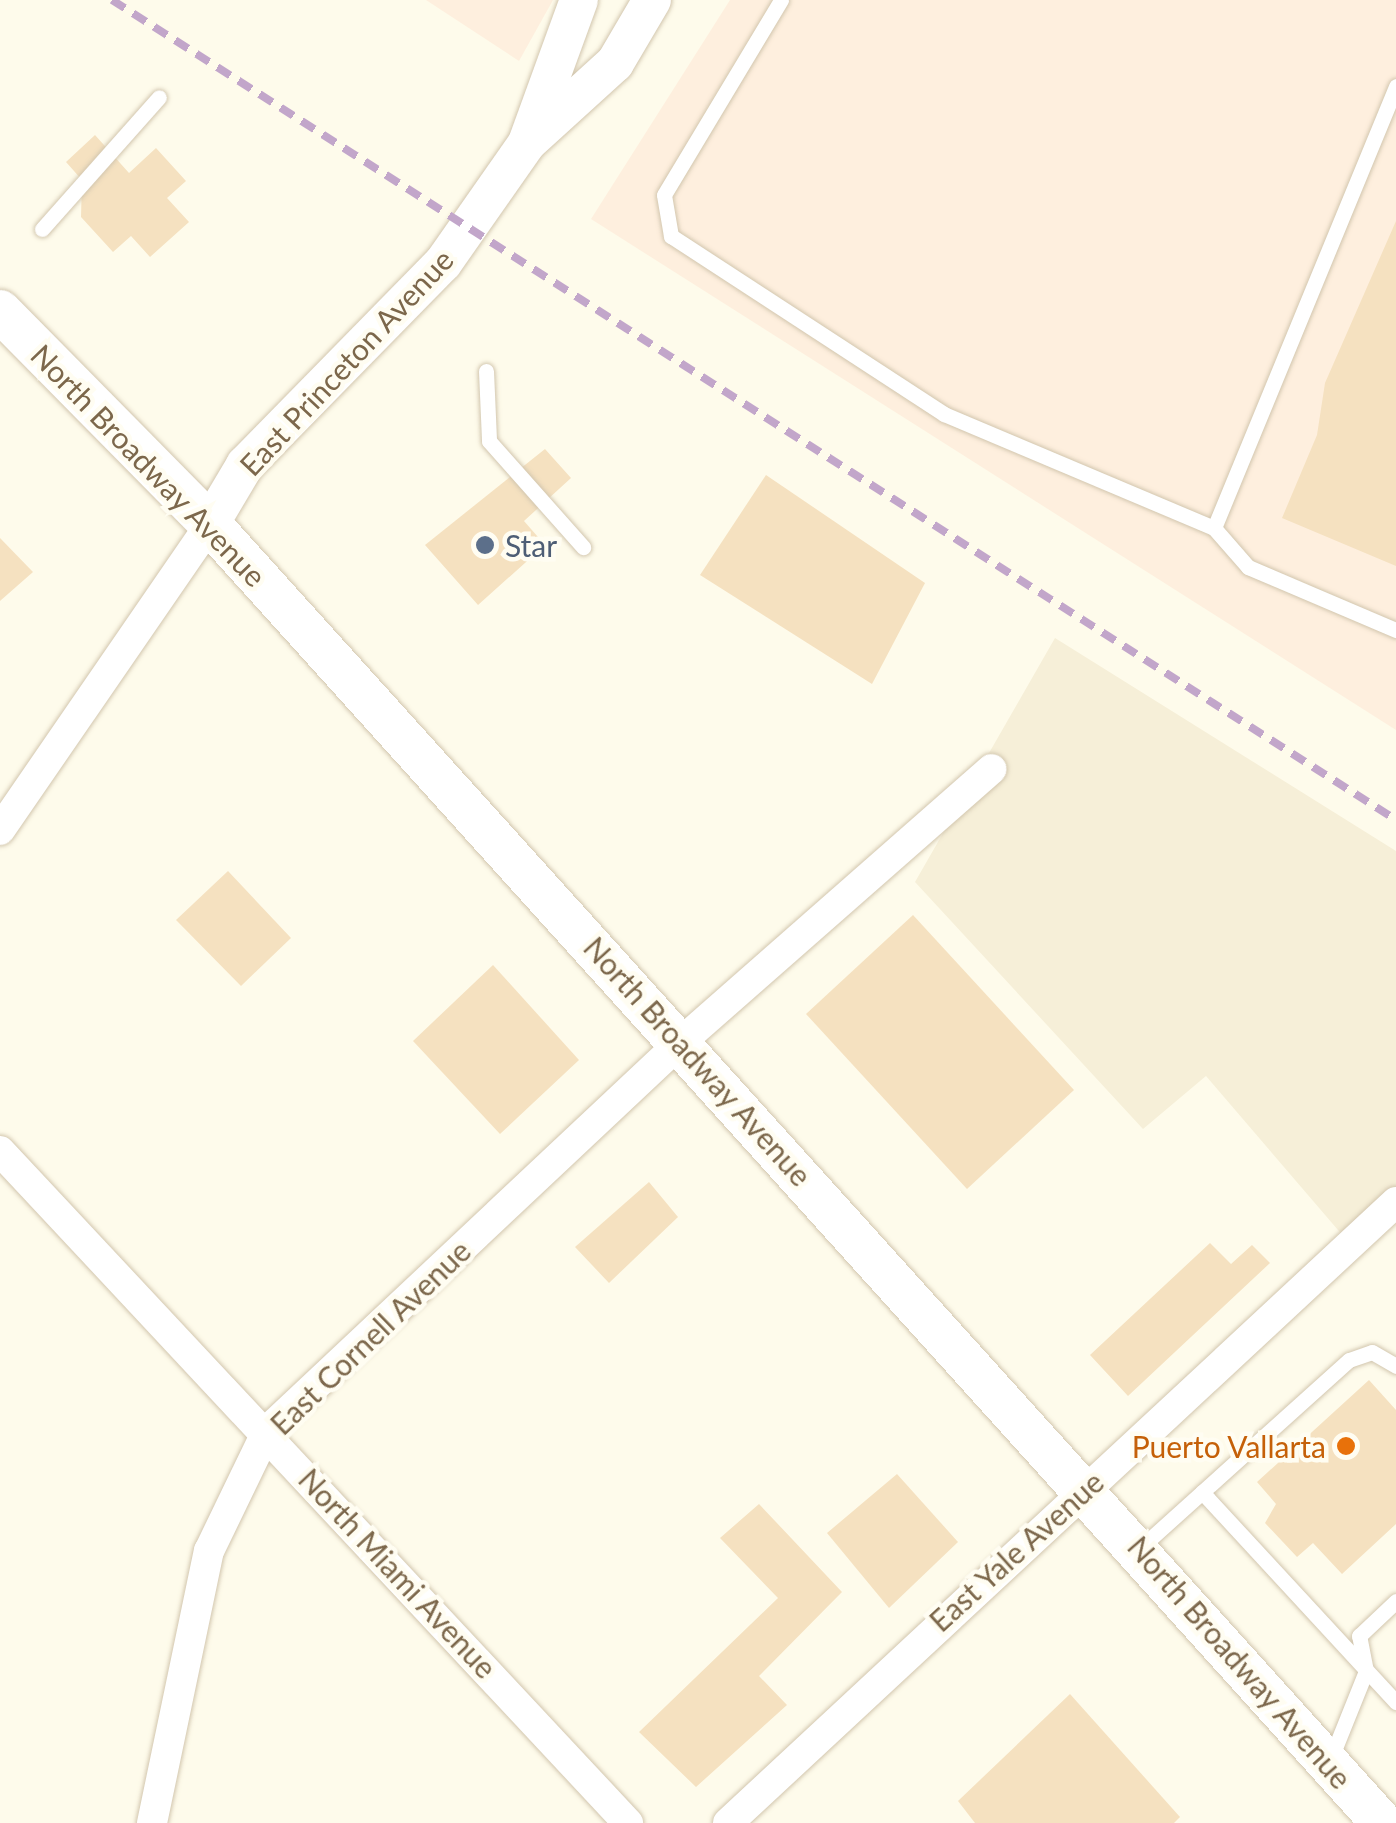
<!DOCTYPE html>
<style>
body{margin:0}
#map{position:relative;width:1396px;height:1823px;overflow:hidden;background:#fefbeb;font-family:Lato,sans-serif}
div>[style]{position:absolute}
.residential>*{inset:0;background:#f6efd8}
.commercial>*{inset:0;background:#feefde}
.building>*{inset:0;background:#f5e1c0}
.roads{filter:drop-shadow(0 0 2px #d2c6ae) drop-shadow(0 0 2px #d2c6ae)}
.service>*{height:15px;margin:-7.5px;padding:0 7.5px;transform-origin:7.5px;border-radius:7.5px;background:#fff}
.minor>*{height:30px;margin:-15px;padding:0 15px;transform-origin:15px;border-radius:15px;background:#fff}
.tertiary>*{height:38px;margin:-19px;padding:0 19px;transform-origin:19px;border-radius:19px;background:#fff}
.secondary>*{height:42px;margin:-21px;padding:0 21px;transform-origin:21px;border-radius:21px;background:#fff}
.rail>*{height:8px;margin-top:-4px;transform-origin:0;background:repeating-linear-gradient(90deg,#c2a6ca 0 15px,transparent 0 25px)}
.dots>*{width:28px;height:28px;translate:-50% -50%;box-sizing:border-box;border:5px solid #fffdf2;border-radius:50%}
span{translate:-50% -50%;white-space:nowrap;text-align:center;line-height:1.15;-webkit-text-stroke:9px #fffdf2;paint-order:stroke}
.street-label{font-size:30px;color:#7c674b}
.service-label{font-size:30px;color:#4e5e75}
.left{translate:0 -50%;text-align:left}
.food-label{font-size:30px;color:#c56008}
.right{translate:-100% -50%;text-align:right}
</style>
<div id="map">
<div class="residential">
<div style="clip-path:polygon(1055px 638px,1396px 851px,1396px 1195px,1350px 1244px,1206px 1076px,1143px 1129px,915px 882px)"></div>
</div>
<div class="commercial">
<div style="clip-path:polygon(426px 0,553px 0,519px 61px)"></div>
<div style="clip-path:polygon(730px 0,1396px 0,1396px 730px,591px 219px)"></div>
</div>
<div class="building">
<div style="clip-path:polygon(95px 135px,129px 173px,156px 148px,186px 181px,167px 198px,189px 222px,150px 257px,131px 236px,113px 252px,81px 217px,82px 180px,66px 162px)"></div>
<div style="clip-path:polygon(1396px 221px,1396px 566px,1282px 518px,1317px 435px,1325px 383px)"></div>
<div style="clip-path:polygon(545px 449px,571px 478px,524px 521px,545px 545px,478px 605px,425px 545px)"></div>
<div style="clip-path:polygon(766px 475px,925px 583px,872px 684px,700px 575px)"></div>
<div style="clip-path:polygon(0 538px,33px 572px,0 601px)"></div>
<div style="clip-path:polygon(228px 871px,291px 938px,241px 986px,176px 920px)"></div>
<div style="clip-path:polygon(913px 915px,1074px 1090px,967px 1189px,806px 1014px)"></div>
<div style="clip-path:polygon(493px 965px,579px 1060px,500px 1134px,413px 1041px)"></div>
<div style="clip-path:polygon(649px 1182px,678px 1217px,609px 1283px,575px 1247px)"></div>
<div style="clip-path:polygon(1210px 1243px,1231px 1264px,1252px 1245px,1270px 1263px,1128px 1396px,1090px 1355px)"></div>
<div style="clip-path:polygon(1369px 1380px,1396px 1410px,1396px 1524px,1342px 1574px,1313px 1543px,1297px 1557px,1265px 1523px,1276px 1504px,1257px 1482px)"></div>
<div style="clip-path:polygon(897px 1474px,958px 1542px,889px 1608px,827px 1533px)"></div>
<div style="clip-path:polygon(759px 1504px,842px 1592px,759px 1676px,787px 1705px,696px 1787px,639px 1732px,778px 1598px,720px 1538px)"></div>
<div style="clip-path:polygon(1070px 1694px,1180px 1817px,1174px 1823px,975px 1823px,958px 1801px)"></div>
</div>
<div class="roads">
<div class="service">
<div style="left:781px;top:0;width:227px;rotate:121deg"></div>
<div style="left:664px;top:195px;width:42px;rotate:80.3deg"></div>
<div style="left:671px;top:236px;width:326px;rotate:33.1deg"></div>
<div style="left:944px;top:414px;width:293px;rotate:22.9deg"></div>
<div style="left:1214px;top:528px;width:478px;rotate:-67.6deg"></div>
<div style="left:42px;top:229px;width:176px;rotate:-48.4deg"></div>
<div style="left:486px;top:371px;width:70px;rotate:87.5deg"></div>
<div style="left:489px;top:441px;width:142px;rotate:48.4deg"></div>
<div style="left:1214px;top:528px;width:52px;rotate:48.9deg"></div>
<div style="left:1248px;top:567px;width:161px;rotate:23.1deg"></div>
<div style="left:1202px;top:1492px;width:286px;rotate:47.3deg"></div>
<div style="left:1140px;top:1548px;width:281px;rotate:-42deg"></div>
<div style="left:1349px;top:1360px;width:24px;rotate:-19deg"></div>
<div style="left:1372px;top:1352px;width:28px;rotate:30deg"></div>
<div style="left:1331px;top:1758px;width:94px;rotate:-68.1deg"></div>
<div style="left:1366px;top:1671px;width:36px;rotate:-101deg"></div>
<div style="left:1359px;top:1636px;width:51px;rotate:-43.4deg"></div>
</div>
<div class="minor">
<div style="left:0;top:830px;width:371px;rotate:-55.5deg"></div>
<div style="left:0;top:1151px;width:920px;rotate:46.94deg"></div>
<div style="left:152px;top:1823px;width:278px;rotate:-78.2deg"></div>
<div style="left:209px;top:1551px;width:133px;rotate:-64.2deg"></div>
<div style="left:267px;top:1431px;width:569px;rotate:-43.22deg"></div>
<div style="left:682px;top:1041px;width:412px;rotate:-41.3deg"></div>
<div style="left:728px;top:1823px;width:912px;rotate:-42.91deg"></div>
</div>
<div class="tertiary">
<div style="left:528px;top:140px;width:149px;rotate:-70deg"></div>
<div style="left:210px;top:524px;width:69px;rotate:-59.3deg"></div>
<div style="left:245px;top:465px;width:283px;rotate:-45.6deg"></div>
<div style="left:443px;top:263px;width:146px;rotate:-55deg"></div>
<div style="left:527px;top:143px;width:119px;rotate:-42.3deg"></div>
<div style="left:615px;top:63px;width:73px;rotate:-59.6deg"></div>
</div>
<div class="secondary">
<div style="left:0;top:311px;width:299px;rotate:45.4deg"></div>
<div style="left:210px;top:524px;width:1750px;rotate:47.94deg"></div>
</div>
</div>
<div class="rail">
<div style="left:112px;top:0;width:1524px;rotate:32.56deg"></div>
</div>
<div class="dots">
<div style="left:485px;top:545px;background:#5c6f8a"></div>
<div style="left:1346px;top:1446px;background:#e8710a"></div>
</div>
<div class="street-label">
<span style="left:346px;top:362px;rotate:-47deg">East Princeton Avenue</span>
<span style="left:149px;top:465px;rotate:46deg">North Broadway Avenue</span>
<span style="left:698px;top:1061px;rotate:48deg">North Broadway Avenue</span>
<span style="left:370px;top:1337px;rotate:-44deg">East Cornell Avenue</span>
<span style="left:1016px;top:1551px;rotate:-42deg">East Yale Avenue</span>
<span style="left:398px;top:1573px;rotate:47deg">North Miami Avenue</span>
<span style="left:1240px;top:1662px;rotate:49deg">North Broadway Avenue</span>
</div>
<div class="service-label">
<span class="left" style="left:505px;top:545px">Star</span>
</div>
<div class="food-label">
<span class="right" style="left:1326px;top:1446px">Puerto Vallarta</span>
</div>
</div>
